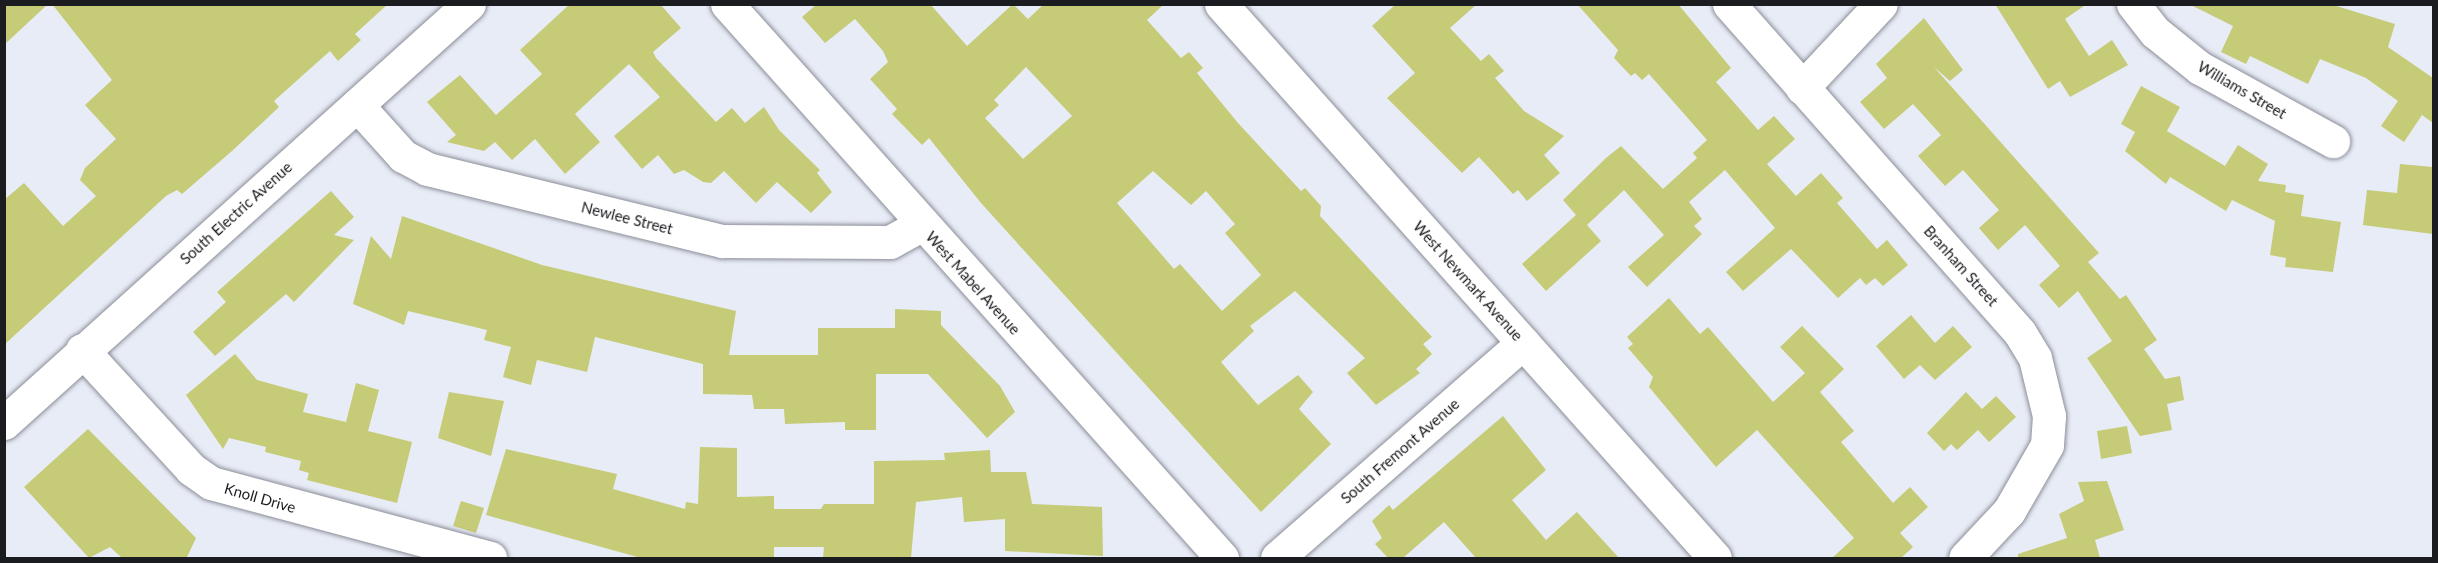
<!DOCTYPE html>
<style>
body{margin:0}
#map{position:relative;width:2438px;height:563px;overflow:hidden;background:#e8ecf6;font-family:Lato,sans-serif}
div>[style]{position:absolute}
.building>*{inset:0;background:#c5cb77}
.roads{filter:drop-shadow(0 0 2px #8b8e98) drop-shadow(0 0 2px #8b8e98)}
.street>*{height:33px;margin:-16.5px;padding:0 16.5px;transform-origin:16.5px;border-radius:16.5px;background:#fff}
span{translate:-50% -50%;white-space:nowrap;text-align:center;line-height:1.15;-webkit-text-stroke:6px #fff;paint-order:stroke}
.street-label{font-size:15px;color:#1b1c20}
.frame{position:absolute;inset:0;border:6px solid #1b1c20;pointer-events:none}
</style>
<div id="map">
<div class="building">
<div style="clip-path:polygon(4px 4px,48px 4px,4px 45px)"></div>
<div style="clip-path:polygon(52px 4px,388px 4px,355px 34px,361px 40px,338px 61px,330px 51px,274px 101px,279px 107px,232px 151px,182px 194px,177px 190px,166px 196px,4px 345px,4px 200px,24px 183px,63px 226px,96px 196px,80px 180px,85px 168px,116px 139px,85px 105px,112px 80px)"></div>
<div style="clip-path:polygon(570px 4px,660px 4px,681px 28px,653px 52px,656px 58px,716px 122px,732px 108px,745px 123px,764px 107px,779px 130px,820px 170px,817px 173px,832px 192px,811px 213px,777px 182px,756px 203px,724px 171px,711px 183px,703px 182px,684px 170px,674px 174px,658px 155px,642px 169px,614px 136px,660px 97px,629px 64px,575px 114px,600px 142px,565px 174px,535px 139px,512px 160px,495px 142px,484px 151px,447px 142px,456px 135px,427px 102px,460px 75px,496px 115px,542px 74px,520px 50px)"></div>
<div style="clip-path:polygon(evenodd,817px 4px,930px 4px,967px 46px,1013px 4px,1028px 19px,1044px 4px,1164px 4px,1147px 20px,1181px 58px,1189px 52px,1203px 68px,1197px 73px,1238px 123px,1301px 191px,1305px 188px,1321px 206px,1320px 216px,1432px 337px,1423px 344px,1432px 354px,1416px 369px,1420px 373px,1376px 405px,1347px 373px,1365px 358px,1295px 291px,1250px 326px,1254px 331px,1221px 362px,1258px 405px,1298px 375px,1313px 392px,1299px 409px,1331px 444px,1261px 512px,981px 203px,929px 138px,922px 145px,892px 114px,897px 109px,870px 79px,888px 62px,883px 51px,855px 19px,825px 43px,802px 17px,817px 4px,1026px 67px,1072px 116px,1023px 159px,985px 118px,999px 105px,994px 100px,1026px 67px,817px 4px,1153px 171px,1191px 205px,1206px 191px,1235px 224px,1225px 233px,1261px 275px,1222px 311px,1180px 264px,1174px 269px,1117px 203px,1153px 171px)"></div>
<div style="clip-path:polygon(1396px 4px,1477px 4px,1450px 28px,1481px 61px,1489px 54px,1504px 71px,1495px 78px,1524px 111px,1564px 136px,1544px 155px,1560px 173px,1527px 201px,1518px 190px,1513px 194px,1479px 157px,1462px 173px,1387px 98px,1415px 73px,1372px 26px)"></div>
<div style="clip-path:polygon(1577px 4px,1678px 4px,1731px 68px,1716px 82px,1758px 130px,1774px 116px,1795px 139px,1767px 164px,1796px 196px,1821px 173px,1843px 198px,1837px 203px,1877px 249px,1887px 240px,1908px 265px,1883px 286px,1875px 278px,1866px 285px,1860px 278px,1838px 298px,1791px 249px,1743px 291px,1726px 272px,1775px 228px,1725px 170px,1689px 202px,1702px 219px,1694px 226px,1702px 234px,1647px 287px,1628px 267px,1664px 235px,1624px 190px,1587px 225px,1601px 241px,1546px 291px,1522px 264px,1576px 215px,1563px 200px,1606px 158px,1621px 146px,1663px 189px,1697px 158px,1693px 153px,1707px 140px,1649px 74px,1642px 80px,1635px 73px,1631px 76px,1614px 58px,1618px 50px)"></div>
<div style="clip-path:polygon(1995px 4px,2087px 4px,2065px 19px,2089px 56px,2112px 40px,2128px 65px,2070px 97px,2060px 81px,2048px 89px)"></div>
<div style="clip-path:polygon(2189px 4px,2330px 4px,2395px 24px,2388px 47px,2433px 78px,2433px 123px,2422px 115px,2404px 142px,2381px 126px,2398px 101px,2366px 78px,2320px 59px,2308px 84px,2250px 56px,2246px 64px,2221px 52px,2233px 26px)"></div>
<div style="clip-path:polygon(1924px 18px,1963px 70px,1950px 81px,1934px 67px,2099px 253px,2088px 262px,2120px 299px,2126px 295px,2157px 340px,2144px 349px,2165px 379px,2180px 376px,2184px 400px,2167px 404px,2172px 430px,2140px 436px,2087px 358px,2112px 341px,2078px 291px,2059px 308px,2039px 285px,2060px 266px,2025px 225px,1998px 250px,1979px 228px,1999px 210px,1963px 170px,1945px 186px,1918px 156px,1941px 135px,1913px 104px,1884px 129px,1860px 102px,1887px 78px,1876px 64px)"></div>
<div style="clip-path:polygon(2141px 86px,2180px 107px,2167px 131px,2225px 166px,2238px 145px,2268px 164px,2258px 181px,2286px 185px,2285px 192px,2304px 195px,2301px 216px,2341px 222px,2333px 272px,2285px 267px,2286px 258px,2270px 255px,2275px 221px,2232px 200px,2226px 211px,2170px 177px,2166px 184px,2125px 151px,2135px 132px,2121px 124px)"></div>
<div style="clip-path:polygon(2400px 164px,2433px 167px,2433px 234px,2363px 225px,2367px 190px,2397px 193px)"></div>
<div style="clip-path:polygon(331px 191px,354px 217px,334px 235px,354px 240px,294px 302px,286px 294px,215px 356px,193px 332px,226px 302px,217px 292px)"></div>
<div style="clip-path:polygon(402px 216px,542px 265px,736px 311px,729px 355px,818px 355px,818px 328px,895px 328px,895px 309px,941px 311px,941px 325px,1000px 386px,1015px 412px,987px 438px,928px 374px,876px 374px,876px 430px,845px 430px,845px 422px,785px 424px,784px 409px,754px 409px,752px 395px,703px 394px,703px 364px,595px 337px,587px 372px,537px 360px,531px 385px,503px 377px,511px 347px,484px 340px,487px 330px,408px 311px,404px 325px,353px 304px,371px 236px,391px 259px)"></div>
<div style="clip-path:polygon(1669px 298px,1700px 334px,1708px 327px,1773px 402px,1805px 373px,1780px 347px,1802px 326px,1844px 369px,1820px 392px,1854px 431px,1841px 442px,1893px 503px,1910px 487px,1928px 507px,1900px 533px,1913px 547px,1901px 558px,1832px 558px,1854px 538px,1757px 430px,1716px 467px,1649px 387px,1653px 377px,1628px 348px,1633px 344px,1627px 337px)"></div>
<div style="clip-path:polygon(1911px 315px,1935px 343px,1953px 326px,1972px 347px,1935px 380px,1920px 365px,1904px 379px,1876px 346px)"></div>
<div style="clip-path:polygon(235px 354px,257px 380px,308px 394px,303px 412px,346px 422px,356px 383px,379px 390px,368px 431px,412px 442px,397px 503px,307px 480px,309px 473px,299px 470px,301px 461px,265px 452px,266px 447px,229px 438px,223px 449px,186px 395px)"></div>
<div style="clip-path:polygon(449px 392px,504px 401px,491px 456px,438px 438px)"></div>
<div style="clip-path:polygon(1966px 392px,1982px 409px,1996px 396px,2016px 417px,1989px 442px,1978px 430px,1957px 450px,1951px 444px,1944px 451px,1927px 433px)"></div>
<div style="clip-path:polygon(1503px 416px,1546px 470px,1512px 500px,1546px 540px,1577px 512px,1619px 558px,1476px 558px,1444px 522px,1403px 558px,1388px 558px,1375px 544px,1382px 538px,1372px 521px,1389px 505px,1393px 510px)"></div>
<div style="clip-path:polygon(2127px 426px,2132px 453px,2101px 459px,2097px 431px)"></div>
<div style="clip-path:polygon(88px 429px,196px 538px,187px 557px,122px 558px,110px 547px,89px 558px,24px 487px)"></div>
<div style="clip-path:polygon(700px 447px,737px 448px,737px 497px,774px 496px,774px 509px,821px 509px,824px 504px,874px 504px,874px 461px,945px 460px,944px 453px,990px 450px,991px 472px,1026px 472px,1032px 504px,1102px 507px,1103px 556px,1005px 551px,1005px 519px,964px 522px,962px 497px,916px 502px,911px 558px,823px 558px,824px 547px,774px 547px,774px 558px,641px 558px,486px 515px,506px 449px,617px 474px,613px 489px,685px 509px,686px 502px,698px 504px)"></div>
<div style="clip-path:polygon(2107px 481px,2124px 530px,2095px 540px,2100px 558px,2018px 558px,2018px 554px,2067px 538px,2059px 514px,2084px 501px,2078px 482px)"></div>
<div style="clip-path:polygon(461px 501px,484px 508px,476px 533px,453px 526px)"></div>
</div>
<div class="roads">
<div class="street">
<div style="left:727px;top:4px;width:743px;rotate:48.22deg"></div>
<div style="left:1221px;top:4px;width:742px;rotate:48.28deg"></div>
<div style="left:1729px;top:4px;width:439px;rotate:48.5deg"></div>
<div style="left:2020px;top:333px;width:29px;rotate:59deg"></div>
<div style="left:2035px;top:358px;width:60px;rotate:76.4deg"></div>
<div style="left:2049px;top:416px;width:29px;rotate:94deg"></div>
<div style="left:2047px;top:445px;width:76px;rotate:119.9deg"></div>
<div style="left:2009px;top:511px;width:64px;rotate:133.1deg"></div>
<div style="left:2133px;top:4px;width:36px;rotate:52deg"></div>
<div style="left:2155px;top:32px;width:58px;rotate:38.7deg"></div>
<div style="left:2200px;top:68px;width:152px;rotate:28.8deg"></div>
<div style="left:1802px;top:88px;width:115px;rotate:-46.8deg"></div>
<div style="left:357px;top:105px;width:69px;rotate:48deg"></div>
<div style="left:403px;top:156px;width:27px;rotate:28deg"></div>
<div style="left:427px;top:169px;width:304px;rotate:13.7deg"></div>
<div style="left:722px;top:241px;width:168px;rotate:0.3deg"></div>
<div style="left:890px;top:242px;width:35px;rotate:-29deg"></div>
<div style="left:82px;top:350px;width:161px;rotate:47.5deg"></div>
<div style="left:191px;top:469px;width:24px;rotate:35deg"></div>
<div style="left:211px;top:483px;width:289px;rotate:15deg"></div>
<div style="left:4px;top:423px;width:626px;rotate:-42.02deg"></div>
<div style="left:1277px;top:558px;width:327px;rotate:-41.2deg"></div>
</div>
</div>
<div class="street-label">
<span style="left:2242px;top:90px;rotate:30deg">Williams Street</span>
<span style="left:236px;top:213px;rotate:-42deg">South Electric Avenue</span>
<span style="left:627px;top:218px;rotate:14deg">Newlee Street</span>
<span style="left:1961px;top:266px;rotate:48deg">Branham Street</span>
<span style="left:1468px;top:281px;rotate:48deg">West Newmark Avenue</span>
<span style="left:973px;top:283px;rotate:48deg">West Mabel Avenue</span>
<span style="left:1400px;top:451px;rotate:-41deg">South Fremont Avenue</span>
<span style="left:260px;top:498px;rotate:16deg">Knoll Drive</span>
</div>
<div class="frame"></div>
</div>
